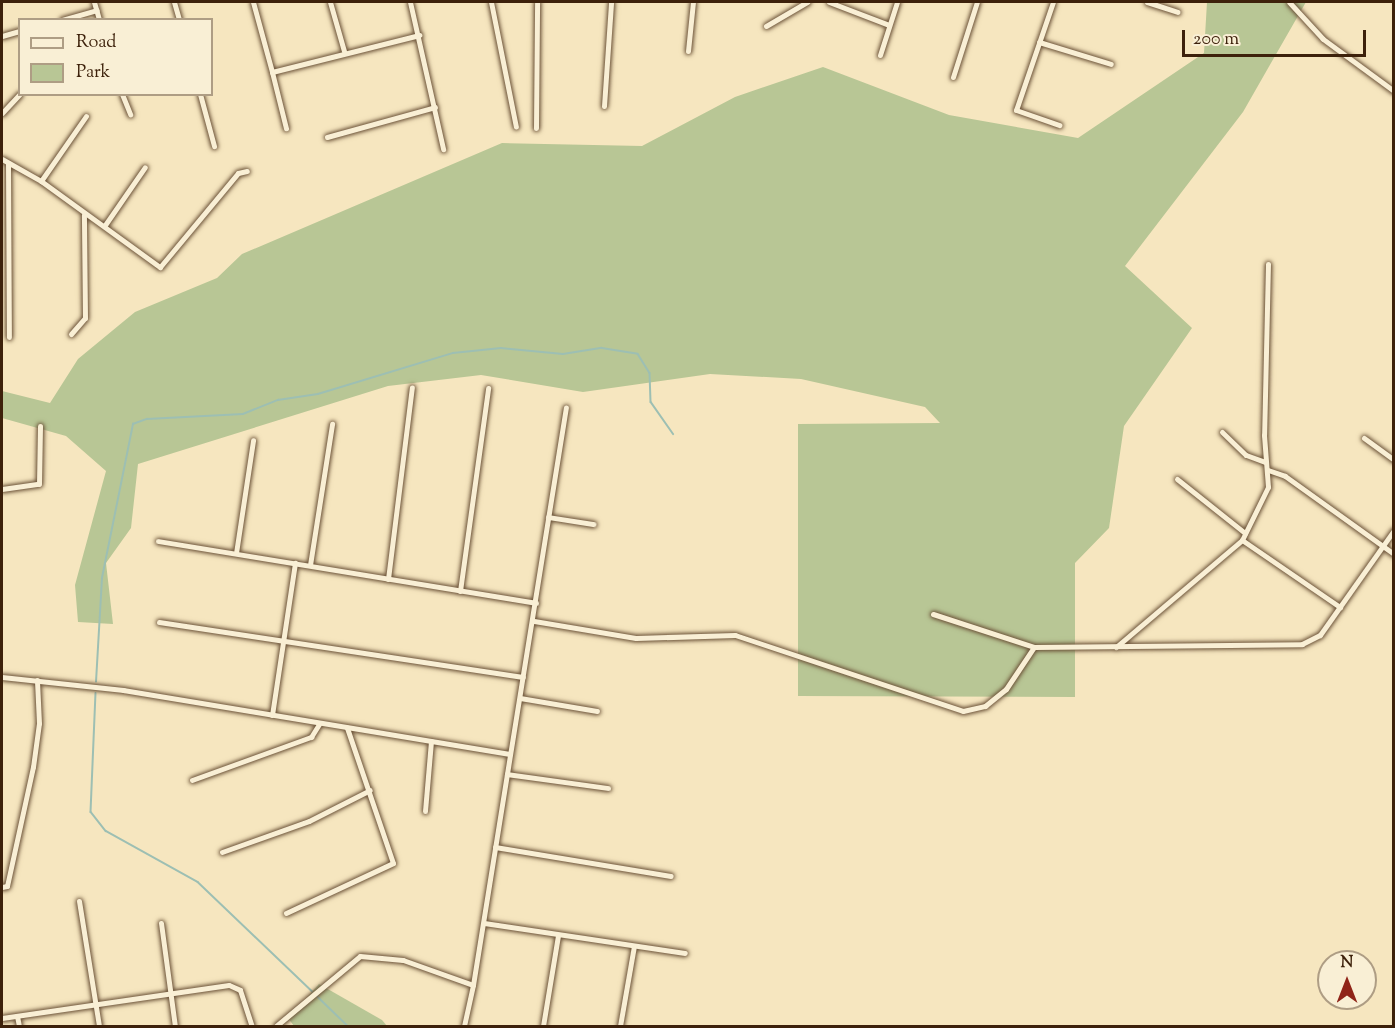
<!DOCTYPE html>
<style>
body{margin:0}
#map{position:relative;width:1395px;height:1028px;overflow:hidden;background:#f6e6bf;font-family:"Sorts Mill Goudy",serif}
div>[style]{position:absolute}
.green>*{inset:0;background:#b8c695}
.stream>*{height:1.5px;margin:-0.75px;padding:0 0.75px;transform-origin:0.75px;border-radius:0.75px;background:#9dbfb3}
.roads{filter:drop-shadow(0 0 2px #6b5238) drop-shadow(0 0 2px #6b5238)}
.street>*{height:5px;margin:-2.5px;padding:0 2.5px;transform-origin:2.5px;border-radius:2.5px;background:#f9efd5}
span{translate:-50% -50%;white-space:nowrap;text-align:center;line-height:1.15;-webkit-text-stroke:4.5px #f9efd5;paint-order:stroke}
.frame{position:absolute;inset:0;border:3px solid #3d210b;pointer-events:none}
.legend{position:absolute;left:18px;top:18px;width:195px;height:78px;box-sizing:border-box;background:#f9efd5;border:2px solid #ae9d84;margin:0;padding:8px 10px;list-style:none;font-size:18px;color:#3d210b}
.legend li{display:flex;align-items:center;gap:12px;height:30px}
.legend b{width:30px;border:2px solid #ae9d84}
.north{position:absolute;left:1317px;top:950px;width:60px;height:60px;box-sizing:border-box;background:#f9efd5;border:2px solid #ae9d84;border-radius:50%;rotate:0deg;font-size:16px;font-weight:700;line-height:24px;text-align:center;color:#3d210b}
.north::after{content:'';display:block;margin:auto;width:21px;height:27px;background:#8f2418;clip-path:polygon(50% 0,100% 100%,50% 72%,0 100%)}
.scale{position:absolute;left:1182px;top:30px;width:184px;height:27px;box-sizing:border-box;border:3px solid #3d210b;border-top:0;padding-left:8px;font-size:18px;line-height:21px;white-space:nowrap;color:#3d210b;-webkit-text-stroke:4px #f9efd5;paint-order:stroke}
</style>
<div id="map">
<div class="green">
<div style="clip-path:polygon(1207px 2px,1306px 2px,1243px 112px,1125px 266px,1192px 328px,1124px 426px,1109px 528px,1075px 563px,1075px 697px,798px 696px,798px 424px,940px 423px,925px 407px,801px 379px,710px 374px,583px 392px,481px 375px,388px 386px,138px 464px,131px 528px,106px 563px,113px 624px,78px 622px,75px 585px,106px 471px,66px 436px,2px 418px,2px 391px,50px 403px,78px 359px,135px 312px,217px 278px,242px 254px,502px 143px,642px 146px,735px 97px,823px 67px,949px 115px,1078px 138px,1204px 53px)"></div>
<div style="clip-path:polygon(319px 984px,382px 1020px,387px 1026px,294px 1026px,288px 1018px)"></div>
</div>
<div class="stream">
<div style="left:96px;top:682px;width:104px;rotate:-86.7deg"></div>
<div style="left:102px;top:578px;width:157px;rotate:-78.6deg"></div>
<div style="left:133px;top:424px;width:15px;rotate:-20deg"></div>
<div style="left:147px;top:419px;width:96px;rotate:-3deg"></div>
<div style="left:243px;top:414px;width:38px;rotate:-22deg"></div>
<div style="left:278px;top:400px;width:40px;rotate:-8.5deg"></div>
<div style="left:318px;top:394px;width:141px;rotate:-16.9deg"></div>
<div style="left:453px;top:353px;width:48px;rotate:-5.9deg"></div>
<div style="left:501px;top:348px;width:62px;rotate:5.5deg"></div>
<div style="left:563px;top:354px;width:39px;rotate:-9deg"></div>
<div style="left:602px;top:348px;width:36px;rotate:9deg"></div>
<div style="left:638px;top:354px;width:22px;rotate:58deg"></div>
<div style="left:650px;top:373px;width:29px;rotate:88deg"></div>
<div style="left:651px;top:402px;width:39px;rotate:55deg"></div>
<div style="left:96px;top:693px;width:119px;rotate:92.4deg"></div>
<div style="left:91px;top:812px;width:24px;rotate:52deg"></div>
<div style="left:106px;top:831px;width:105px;rotate:29deg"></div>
<div style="left:198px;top:882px;width:158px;rotate:43.7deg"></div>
<div style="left:316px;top:995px;width:45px;rotate:44.1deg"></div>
</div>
<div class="roads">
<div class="street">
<div style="left:94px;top:2px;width:19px;rotate:74deg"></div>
<div style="left:174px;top:2px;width:19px;rotate:74deg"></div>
<div style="left:253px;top:2px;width:73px;rotate:74.8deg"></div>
<div style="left:272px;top:72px;width:152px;rotate:-14.1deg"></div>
<div style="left:330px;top:2px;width:51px;rotate:74.1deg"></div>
<div style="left:410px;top:2px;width:151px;rotate:77.3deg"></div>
<div style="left:491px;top:2px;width:127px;rotate:78.7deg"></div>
<div style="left:829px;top:2px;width:64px;rotate:21deg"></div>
<div style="left:1053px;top:2px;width:114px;rotate:108.9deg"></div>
<div style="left:1016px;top:110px;width:46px;rotate:19.2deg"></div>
<div style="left:1147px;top:2px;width:32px;rotate:18deg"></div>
<div style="left:1289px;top:2px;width:50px;rotate:47.4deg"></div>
<div style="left:1323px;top:39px;width:88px;rotate:36.2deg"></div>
<div style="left:62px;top:20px;width:36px;rotate:-16deg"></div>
<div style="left:766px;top:26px;width:48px;rotate:-30.3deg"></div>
<div style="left:2px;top:36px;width:19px;rotate:-16deg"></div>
<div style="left:1039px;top:42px;width:75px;rotate:17deg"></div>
<div style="left:688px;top:51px;width:49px;rotate:-84.2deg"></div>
<div style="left:880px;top:55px;width:56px;rotate:-72.2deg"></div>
<div style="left:272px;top:72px;width:58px;rotate:76deg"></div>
<div style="left:953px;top:77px;width:79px;rotate:-72.3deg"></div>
<div style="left:122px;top:94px;width:22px;rotate:68deg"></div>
<div style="left:200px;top:94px;width:54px;rotate:74.9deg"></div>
<div style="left:604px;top:106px;width:104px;rotate:-86.1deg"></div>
<div style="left:2px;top:113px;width:26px;rotate:-47deg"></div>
<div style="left:536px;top:128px;width:126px;rotate:-89.5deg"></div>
<div style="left:327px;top:137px;width:112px;rotate:-15.5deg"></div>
<div style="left:2px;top:159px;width:45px;rotate:29.4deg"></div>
<div style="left:41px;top:181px;width:147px;rotate:35.9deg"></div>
<div style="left:160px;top:267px;width:122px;rotate:-50.3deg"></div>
<div style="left:238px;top:173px;width:9px;rotate:-13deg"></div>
<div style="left:8px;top:163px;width:174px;rotate:89.7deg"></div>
<div style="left:41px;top:181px;width:79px;rotate:-55.3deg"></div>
<div style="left:105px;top:225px;width:70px;rotate:-55.4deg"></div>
<div style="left:1268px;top:264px;width:171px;rotate:91.3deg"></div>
<div style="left:1264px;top:435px;width:52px;rotate:85.6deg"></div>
<div style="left:1268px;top:487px;width:59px;rotate:116.1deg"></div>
<div style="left:1242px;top:540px;width:119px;rotate:34.4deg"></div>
<div style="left:71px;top:334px;width:21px;rotate:-49deg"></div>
<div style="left:85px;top:318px;width:103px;rotate:-90.6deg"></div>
<div style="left:1222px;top:432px;width:33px;rotate:44deg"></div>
<div style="left:1246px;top:455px;width:20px;rotate:20deg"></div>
<div style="left:1364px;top:438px;width:37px;rotate:36deg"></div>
<div style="left:1268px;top:470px;width:18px;rotate:19deg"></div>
<div style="left:1285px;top:476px;width:134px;rotate:35.6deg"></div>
<div style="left:1177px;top:479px;width:87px;rotate:38.5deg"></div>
<div style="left:2px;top:489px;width:37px;rotate:-8deg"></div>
<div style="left:39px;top:484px;width:58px;rotate:-89deg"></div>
<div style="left:548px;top:517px;width:46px;rotate:8.8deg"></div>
<div style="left:158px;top:541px;width:383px;rotate:9.3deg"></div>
<div style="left:236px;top:553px;width:114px;rotate:-81.4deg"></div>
<div style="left:310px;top:565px;width:143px;rotate:-81.1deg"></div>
<div style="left:388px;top:579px;width:193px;rotate:-82.9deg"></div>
<div style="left:460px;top:591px;width:205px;rotate:-82.1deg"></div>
<div style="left:933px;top:614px;width:106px;rotate:18.1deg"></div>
<div style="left:1034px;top:647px;width:268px;rotate:-0.6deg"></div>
<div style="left:1302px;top:644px;width:20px;rotate:-27deg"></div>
<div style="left:1320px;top:635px;width:128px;rotate:-54.8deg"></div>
<div style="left:534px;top:621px;width:103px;rotate:9.5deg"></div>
<div style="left:636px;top:638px;width:99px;rotate:-1.7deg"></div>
<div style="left:735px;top:635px;width:240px;rotate:18.4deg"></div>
<div style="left:963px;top:711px;width:23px;rotate:-13deg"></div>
<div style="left:985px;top:706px;width:27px;rotate:-39deg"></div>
<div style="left:1006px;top:689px;width:50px;rotate:-56.3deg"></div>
<div style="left:159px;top:622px;width:368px;rotate:8.6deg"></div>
<div style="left:1116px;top:647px;width:165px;rotate:-40.3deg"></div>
<div style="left:2px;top:677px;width:122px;rotate:6.1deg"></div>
<div style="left:123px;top:690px;width:392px;rotate:9.4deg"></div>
<div style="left:520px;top:698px;width:78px;rotate:9.6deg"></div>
<div style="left:272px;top:715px;width:154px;rotate:-81.4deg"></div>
<div style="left:507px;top:774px;width:102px;rotate:7.9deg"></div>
<div style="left:192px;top:780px;width:127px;rotate:-19.9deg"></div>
<div style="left:311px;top:737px;width:15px;rotate:-58deg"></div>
<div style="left:425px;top:811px;width:70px;rotate:-85.1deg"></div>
<div style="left:495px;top:847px;width:178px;rotate:9.4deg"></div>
<div style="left:222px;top:852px;width:92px;rotate:-19.6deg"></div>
<div style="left:309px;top:821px;width:68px;rotate:-26.9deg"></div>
<div style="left:2px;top:887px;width:5px;rotate:-11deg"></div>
<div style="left:7px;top:886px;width:122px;rotate:-77.7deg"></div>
<div style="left:33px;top:767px;width:44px;rotate:-82.2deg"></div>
<div style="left:39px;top:723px;width:43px;rotate:-92.7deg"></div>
<div style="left:79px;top:901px;width:127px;rotate:80.9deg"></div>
<div style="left:286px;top:913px;width:118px;rotate:-25deg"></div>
<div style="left:393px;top:863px;width:143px;rotate:-108.8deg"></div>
<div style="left:161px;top:923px;width:104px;rotate:82.3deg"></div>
<div style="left:484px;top:923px;width:203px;rotate:8.5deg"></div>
<div style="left:17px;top:1016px;width:10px;rotate:79deg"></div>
<div style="left:2px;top:1018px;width:229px;rotate:-8.3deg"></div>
<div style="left:229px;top:985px;width:12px;rotate:24deg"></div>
<div style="left:240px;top:990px;width:38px;rotate:72deg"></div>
<div style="left:276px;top:1026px;width:109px;rotate:-39.8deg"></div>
<div style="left:360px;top:956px;width:43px;rotate:5.3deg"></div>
<div style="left:403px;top:960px;width:74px;rotate:19.7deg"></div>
<div style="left:473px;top:985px;width:585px;rotate:-80.86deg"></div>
<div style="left:464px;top:1026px;width:42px;rotate:-77.6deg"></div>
<div style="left:543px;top:1026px;width:92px;rotate:-80.6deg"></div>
<div style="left:620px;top:1026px;width:81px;rotate:-80.1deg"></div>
</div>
</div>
<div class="frame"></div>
<ul class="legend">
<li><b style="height:8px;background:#f9efd5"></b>Road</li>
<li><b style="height:16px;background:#b8c695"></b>Park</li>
</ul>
<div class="north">N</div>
<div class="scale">200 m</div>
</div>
